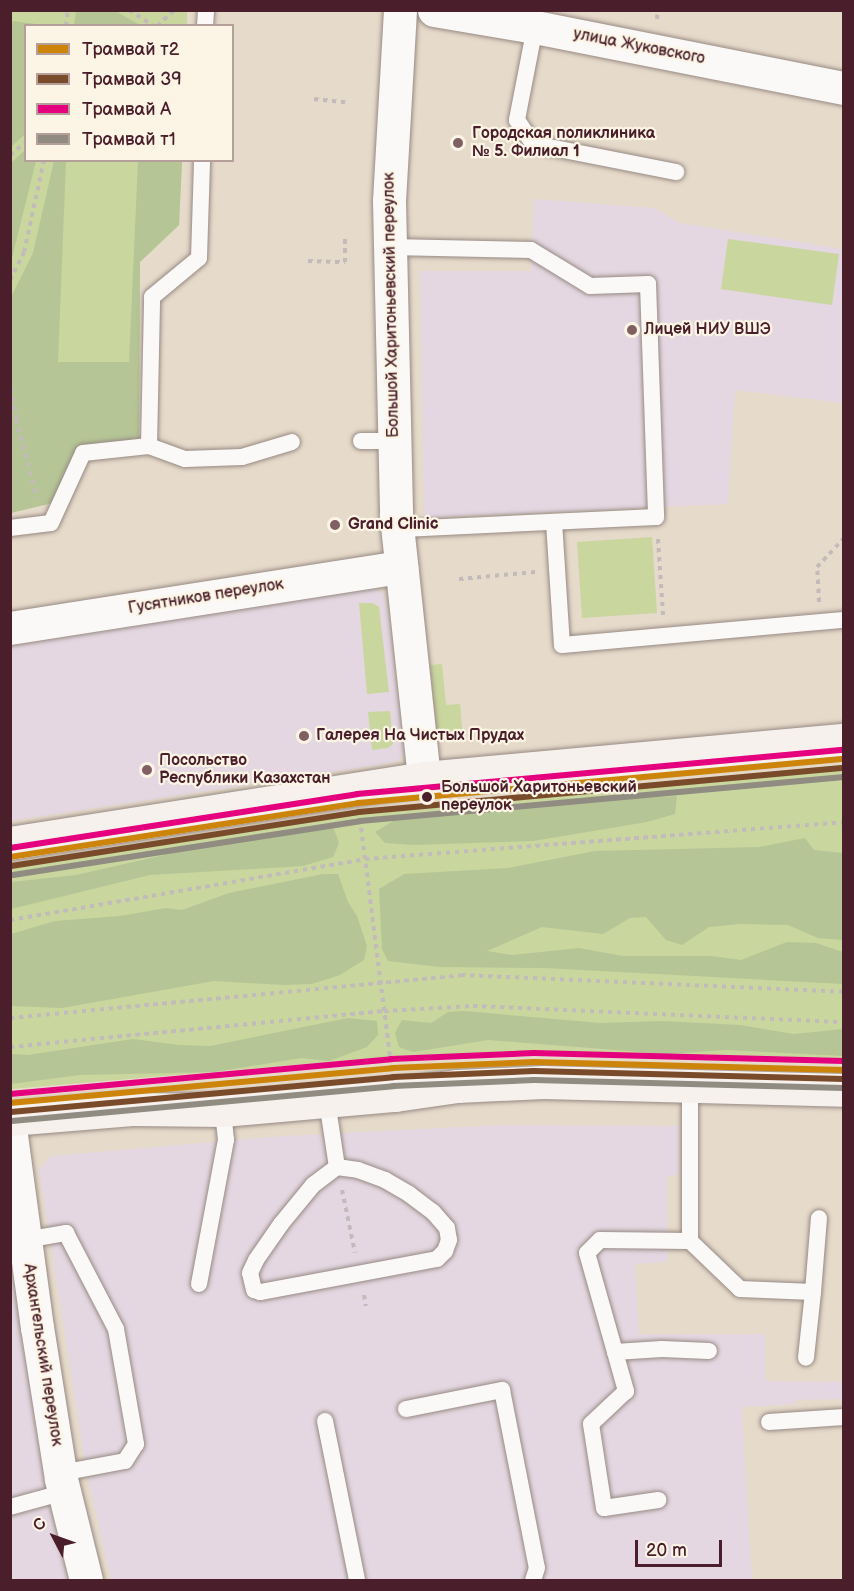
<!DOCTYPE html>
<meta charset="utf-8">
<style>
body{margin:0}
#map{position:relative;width:854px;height:1591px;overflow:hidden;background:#e6daca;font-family:"Balsamiq Sans",sans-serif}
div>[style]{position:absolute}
.built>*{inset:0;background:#e4d7e1}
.green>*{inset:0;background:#c9d69e}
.forest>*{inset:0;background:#b5c595}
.path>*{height:4px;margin-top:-2px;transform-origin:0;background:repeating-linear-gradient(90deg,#c2bbba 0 4.5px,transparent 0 9px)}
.roads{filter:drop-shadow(0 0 2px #978a84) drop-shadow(0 0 2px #978a84)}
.service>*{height:16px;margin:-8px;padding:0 8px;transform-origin:8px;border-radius:8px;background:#fbf9f7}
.minor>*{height:33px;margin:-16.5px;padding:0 16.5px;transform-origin:16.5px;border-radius:16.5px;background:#fbf9f7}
.secondary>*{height:33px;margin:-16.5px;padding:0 16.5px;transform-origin:16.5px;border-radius:16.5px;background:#f6f1ed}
.tram-1>*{height:6px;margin:-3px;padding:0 3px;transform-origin:3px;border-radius:3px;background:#cc840b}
.tram-2>*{height:6px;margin:-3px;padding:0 3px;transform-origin:3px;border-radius:3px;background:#7a4b2a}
.tram-3>*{height:6px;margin:-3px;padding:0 3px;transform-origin:3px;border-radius:3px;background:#e5007d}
.tram-4>*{height:6px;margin:-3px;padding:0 3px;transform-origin:3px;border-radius:3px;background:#908c81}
.dots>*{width:16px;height:16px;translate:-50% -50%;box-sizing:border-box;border:3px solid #fcf5e5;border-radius:50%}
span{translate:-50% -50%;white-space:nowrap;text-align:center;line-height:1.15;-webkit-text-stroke:4.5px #fcf5e5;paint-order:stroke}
.street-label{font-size:16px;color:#4a1f2b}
.poi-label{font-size:16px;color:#4a1f2b;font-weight:700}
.left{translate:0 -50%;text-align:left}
.stop-label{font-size:16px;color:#4a1f2b;font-weight:700}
.frame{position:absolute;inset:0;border:12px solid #4a1f2b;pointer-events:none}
.legend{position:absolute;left:24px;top:24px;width:210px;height:138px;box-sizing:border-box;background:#fcf5e5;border:2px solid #b59f9b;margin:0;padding:8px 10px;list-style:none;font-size:18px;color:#4a1f2b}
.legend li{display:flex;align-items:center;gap:12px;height:30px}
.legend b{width:30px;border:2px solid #b59f9b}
.north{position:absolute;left:24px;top:1507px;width:60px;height:60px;-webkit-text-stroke:4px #fcf5e5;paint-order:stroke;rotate:311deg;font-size:16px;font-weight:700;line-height:24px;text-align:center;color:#4a1f2b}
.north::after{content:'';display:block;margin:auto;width:21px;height:27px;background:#4a1f2b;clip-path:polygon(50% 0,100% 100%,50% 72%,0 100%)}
.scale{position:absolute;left:635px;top:1540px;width:87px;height:27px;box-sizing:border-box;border:3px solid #4a1f2b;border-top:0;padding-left:8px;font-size:18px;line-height:21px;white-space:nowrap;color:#4a1f2b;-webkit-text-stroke:4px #fcf5e5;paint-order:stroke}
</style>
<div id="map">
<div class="built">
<div style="clip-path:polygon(534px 199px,654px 208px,680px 223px,843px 249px,843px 403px,735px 390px,728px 504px,424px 518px,420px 271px,531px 271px)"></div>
<div style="clip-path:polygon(372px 588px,382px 592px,387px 604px,404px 749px,404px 754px,397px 762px,11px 821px,11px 646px)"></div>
<div style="clip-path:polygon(501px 1125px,679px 1126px,679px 1175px,667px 1176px,668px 1262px,635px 1264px,639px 1334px,765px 1334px,766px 1381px,843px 1382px,843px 1399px,796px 1400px,796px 1404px,742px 1407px,752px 1580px,111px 1580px,86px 1469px,39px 1169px,51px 1156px,283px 1136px)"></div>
<div style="clip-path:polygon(10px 1259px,48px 1497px,68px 1580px,11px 1580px)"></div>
</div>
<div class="green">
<div style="clip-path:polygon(10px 11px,187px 11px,187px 25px,26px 26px,26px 160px,182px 161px,179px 225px,140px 262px,139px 439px,80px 447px,11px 513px)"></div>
<div style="clip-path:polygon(728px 239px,839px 254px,832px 305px,721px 289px)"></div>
<div style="clip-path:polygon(652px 537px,657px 613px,582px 618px,577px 542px)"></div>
<div style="clip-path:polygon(359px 603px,373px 603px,379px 607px,389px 692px,367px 694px)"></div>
<div style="clip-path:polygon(442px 664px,446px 705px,460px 704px,463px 739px,437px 741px,430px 665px)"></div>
<div style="clip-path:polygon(390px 711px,393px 744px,388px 748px,372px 750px,368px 712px)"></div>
<div style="clip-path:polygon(843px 765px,843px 1060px,616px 1053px,501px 1052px,390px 1057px,11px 1089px,11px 867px,255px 826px,365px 811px)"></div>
</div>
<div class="forest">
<div style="clip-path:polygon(76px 11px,115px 11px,140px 25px,74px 25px)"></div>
<div style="clip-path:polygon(13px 21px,43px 25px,26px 26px,25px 134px,11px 147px,10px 32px)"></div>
<div style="clip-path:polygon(25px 150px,26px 160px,36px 161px,11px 262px,11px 163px)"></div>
<div style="clip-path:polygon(54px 161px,66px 161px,58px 362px,129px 362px,138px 161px,182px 161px,179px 225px,140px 262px,139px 439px,80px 447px,53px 503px,11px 513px,11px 297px,33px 253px)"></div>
<div style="clip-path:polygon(677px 796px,675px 814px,647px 822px,533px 841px,413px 845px,385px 843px,375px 832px,400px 817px,476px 808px)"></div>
<div style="clip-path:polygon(320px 827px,334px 829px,339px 843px,333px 857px,303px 866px,150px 875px,11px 909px,11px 882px,76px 875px,262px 833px)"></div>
<div style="clip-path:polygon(805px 838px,814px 850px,843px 853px,843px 940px,818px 938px,788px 925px,740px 924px,709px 927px,682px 945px,666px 940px,646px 917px,630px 918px,603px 934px,542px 927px,487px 951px,512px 955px,579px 948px,623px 956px,711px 956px,741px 960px,787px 942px,816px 943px,843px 952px,843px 984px,545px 968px,440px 967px,388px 961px,382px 949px,379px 889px,404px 874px,508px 868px,595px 851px,759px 847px)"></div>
<div style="clip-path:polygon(323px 874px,338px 874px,348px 902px,357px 916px,367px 946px,364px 960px,340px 975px,312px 984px,283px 985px,214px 981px,62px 1008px,11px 1006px,11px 934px,55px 921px,120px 916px,166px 908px,182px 910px,229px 893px)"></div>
<div style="clip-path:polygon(464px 1011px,600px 1023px,662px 1021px,740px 1025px,794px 1034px,843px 1029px,843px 1056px,726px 1050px,666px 1054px,488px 1040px,413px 1052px,399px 1047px,395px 1033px,402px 1020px,431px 1023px,448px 1012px)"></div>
<div style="clip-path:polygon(348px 1018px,377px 1021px,378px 1035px,367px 1047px,329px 1061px,301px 1058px,215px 1072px,80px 1075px,11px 1084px,11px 1054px,28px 1055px,133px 1039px,179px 1045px,210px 1046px)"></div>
</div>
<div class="path">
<div style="left:129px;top:10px;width:30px;rotate:33deg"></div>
<div style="left:10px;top:12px;width:2px;rotate:-63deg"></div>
<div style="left:657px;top:19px;width:9px;rotate:-84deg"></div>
<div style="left:66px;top:26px;width:16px;rotate:-83deg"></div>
<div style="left:157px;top:26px;width:23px;rotate:-43deg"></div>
<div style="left:314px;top:99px;width:36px;rotate:6deg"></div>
<div style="left:10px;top:155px;width:21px;rotate:-39deg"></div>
<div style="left:308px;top:261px;width:37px;rotate:2deg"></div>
<div style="left:345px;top:262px;width:27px;rotate:-90deg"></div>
<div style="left:10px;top:280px;width:31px;rotate:-63deg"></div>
<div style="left:24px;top:252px;width:94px;rotate:-77.7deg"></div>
<div style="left:10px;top:379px;width:40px;rotate:81.5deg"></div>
<div style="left:16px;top:419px;width:82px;rotate:75.1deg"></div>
<div style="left:658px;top:539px;width:76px;rotate:86.2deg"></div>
<div style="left:459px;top:579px;width:77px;rotate:-5.2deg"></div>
<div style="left:819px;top:602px;width:35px;rotate:-93deg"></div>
<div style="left:817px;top:567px;width:40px;rotate:-47deg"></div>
<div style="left:360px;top:819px;width:240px;rotate:82.8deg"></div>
<div style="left:10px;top:920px;width:360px;rotate:-9.7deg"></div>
<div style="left:365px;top:859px;width:480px;rotate:-4.4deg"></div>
<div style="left:10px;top:1018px;width:453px;rotate:-5.4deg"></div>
<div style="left:461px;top:975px;width:383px;rotate:2.5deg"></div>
<div style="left:10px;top:1047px;width:376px;rotate:-5.5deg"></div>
<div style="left:384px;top:1011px;width:89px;rotate:-3.2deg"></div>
<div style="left:473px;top:1006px;width:371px;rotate:2.5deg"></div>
<div style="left:342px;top:1190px;width:64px;rotate:78.3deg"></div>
<div style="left:364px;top:1295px;width:11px;rotate:80deg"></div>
</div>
<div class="roads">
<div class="service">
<div style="left:205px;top:26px;width:16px;rotate:-86deg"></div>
<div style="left:535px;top:27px;width:95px;rotate:101deg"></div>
<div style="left:517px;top:120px;width:29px;rotate:56deg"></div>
<div style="left:533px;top:144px;width:146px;rotate:11.1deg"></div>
<div style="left:391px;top:247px;width:140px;rotate:1.2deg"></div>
<div style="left:531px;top:250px;width:69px;rotate:31.4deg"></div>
<div style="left:590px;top:286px;width:58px;rotate:-2deg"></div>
<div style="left:648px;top:284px;width:233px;rotate:88deg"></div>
<div style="left:656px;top:517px;width:259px;rotate:177.3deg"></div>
<div style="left:361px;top:441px;width:33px"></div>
<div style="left:149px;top:446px;width:149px;rotate:-88.8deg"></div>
<div style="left:152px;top:297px;width:61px;rotate:-39.7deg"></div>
<div style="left:199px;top:258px;width:98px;rotate:-88.2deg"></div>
<div style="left:554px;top:522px;width:123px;rotate:86.3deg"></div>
<div style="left:562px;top:645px;width:283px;rotate:-5.1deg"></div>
<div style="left:10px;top:528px;width:41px;rotate:-7deg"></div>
<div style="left:51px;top:523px;width:77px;rotate:-65.4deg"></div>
<div style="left:83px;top:453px;width:66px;rotate:-6.1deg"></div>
<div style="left:149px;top:446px;width:38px;rotate:20deg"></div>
<div style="left:185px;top:459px;width:57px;rotate:-2deg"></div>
<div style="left:242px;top:457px;width:52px;rotate:-16.7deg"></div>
<div style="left:690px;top:1085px;width:156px;rotate:90deg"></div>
<div style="left:690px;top:1241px;width:69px;rotate:43.8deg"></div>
<div style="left:740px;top:1289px;width:73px;rotate:2.4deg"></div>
<div style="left:813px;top:1292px;width:66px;rotate:96.1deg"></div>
<div style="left:327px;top:1101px;width:67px;rotate:81.4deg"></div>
<div style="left:337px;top:1167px;width:21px;rotate:8deg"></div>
<div style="left:358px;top:1170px;width:29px;rotate:20deg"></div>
<div style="left:385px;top:1180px;width:28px;rotate:30deg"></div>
<div style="left:409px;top:1194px;width:30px;rotate:37deg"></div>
<div style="left:433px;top:1212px;width:21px;rotate:49deg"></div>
<div style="left:447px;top:1228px;width:12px;rotate:81deg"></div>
<div style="left:449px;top:1240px;width:12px;rotate:110deg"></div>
<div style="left:445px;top:1251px;width:11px;rotate:135deg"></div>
<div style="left:437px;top:1259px;width:180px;rotate:169.4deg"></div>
<div style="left:260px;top:1292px;width:6px;rotate:-162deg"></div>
<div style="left:254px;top:1290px;width:17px;rotate:-103deg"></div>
<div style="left:250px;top:1273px;width:14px;rotate:-65deg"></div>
<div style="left:256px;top:1260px;width:44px;rotate:-55.2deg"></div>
<div style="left:281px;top:1224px;width:50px;rotate:-50.6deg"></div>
<div style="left:313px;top:1185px;width:30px;rotate:-37deg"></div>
<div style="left:25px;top:1240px;width:42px;rotate:-9.7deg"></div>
<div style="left:66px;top:1233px;width:108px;rotate:62.5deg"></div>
<div style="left:116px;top:1329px;width:117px;rotate:80.1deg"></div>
<div style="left:136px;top:1444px;width:20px;rotate:123deg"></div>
<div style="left:125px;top:1461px;width:66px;rotate:169.5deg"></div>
<div style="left:690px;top:1241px;width:90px;rotate:-179.4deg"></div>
<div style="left:600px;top:1240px;width:18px;rotate:135deg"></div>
<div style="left:587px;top:1253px;width:103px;rotate:74.2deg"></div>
<div style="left:615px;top:1352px;width:47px;rotate:-3.7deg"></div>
<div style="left:662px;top:1349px;width:47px;rotate:2.4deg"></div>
<div style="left:199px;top:1284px;width:147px;rotate:-79.4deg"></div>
<div style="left:226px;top:1140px;width:30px;rotate:-96deg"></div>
<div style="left:813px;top:1292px;width:74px;rotate:-85.4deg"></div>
<div style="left:615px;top:1352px;width:41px;rotate:74.2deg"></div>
<div style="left:626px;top:1391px;width:48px;rotate:136.7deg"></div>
<div style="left:591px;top:1424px;width:85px;rotate:81.2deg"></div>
<div style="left:604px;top:1508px;width:55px;rotate:-8.4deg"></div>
<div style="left:406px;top:1409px;width:98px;rotate:-11.2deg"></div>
<div style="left:502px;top:1390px;width:181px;rotate:78.9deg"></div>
<div style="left:537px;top:1568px;width:13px;rotate:108deg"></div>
<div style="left:325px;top:1421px;width:162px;rotate:78.6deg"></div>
<div style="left:769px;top:1422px;width:75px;rotate:-3.8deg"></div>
<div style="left:10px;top:1507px;width:57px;rotate:-15.3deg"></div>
</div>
<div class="minor">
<div style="left:400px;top:10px;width:191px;rotate:93.3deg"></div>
<div style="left:389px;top:201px;width:315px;rotate:88.7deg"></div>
<div style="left:396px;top:516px;width:263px;rotate:83.9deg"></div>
<div style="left:434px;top:10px;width:102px;rotate:9.6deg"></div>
<div style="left:535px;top:27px;width:315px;rotate:11.2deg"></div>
<div style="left:10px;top:628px;width:396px;rotate:-8.9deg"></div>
<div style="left:10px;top:1128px;width:201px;rotate:82.3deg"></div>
<div style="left:37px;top:1327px;width:154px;rotate:81deg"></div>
<div style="left:61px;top:1479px;width:104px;rotate:76.1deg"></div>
</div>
<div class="secondary">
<div style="left:10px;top:843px;width:419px;rotate:-8.9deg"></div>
<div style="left:424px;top:778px;width:422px;rotate:-5.2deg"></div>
<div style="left:10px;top:1119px;width:122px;rotate:-4.7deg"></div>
<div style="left:132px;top:1109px;width:91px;rotate:0.6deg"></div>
<div style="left:223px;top:1110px;width:173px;rotate:-5deg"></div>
<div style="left:395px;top:1095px;width:63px;rotate:-8.3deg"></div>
<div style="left:457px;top:1086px;width:86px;rotate:-2.7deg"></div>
<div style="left:543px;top:1082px;width:301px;rotate:1.5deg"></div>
</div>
</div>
<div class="tram-1">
<div style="left:10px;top:857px;width:352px;rotate:-8.8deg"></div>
<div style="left:358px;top:803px;width:488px;rotate:-5.2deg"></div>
<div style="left:10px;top:1103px;width:384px;rotate:-5.2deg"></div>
<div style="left:392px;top:1068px;width:142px;rotate:-2.4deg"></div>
<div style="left:534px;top:1062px;width:310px;rotate:1.5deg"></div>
</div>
<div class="tram-2">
<div style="left:11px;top:866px;width:352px;rotate:-8.8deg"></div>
<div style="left:359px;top:812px;width:487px;rotate:-5.2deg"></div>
<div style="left:11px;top:1112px;width:384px;rotate:-5.2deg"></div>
<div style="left:393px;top:1077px;width:141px;rotate:-2.4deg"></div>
<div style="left:534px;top:1071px;width:310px;rotate:1.5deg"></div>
</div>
<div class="tram-3">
<div style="left:10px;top:848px;width:351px;rotate:-8.8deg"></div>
<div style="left:357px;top:794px;width:488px;rotate:-5.2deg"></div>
<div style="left:10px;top:1094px;width:383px;rotate:-5.2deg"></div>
<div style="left:391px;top:1059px;width:143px;rotate:-2.4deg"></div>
<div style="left:534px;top:1053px;width:310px;rotate:1.5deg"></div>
</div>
<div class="tram-4">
<div style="left:13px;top:875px;width:351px;rotate:-8.8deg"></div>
<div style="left:360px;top:821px;width:486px;rotate:-5.2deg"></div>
<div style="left:12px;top:1121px;width:383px;rotate:-5.2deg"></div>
<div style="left:393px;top:1086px;width:141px;rotate:-2.4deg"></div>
<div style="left:534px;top:1080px;width:310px;rotate:1.5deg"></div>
</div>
<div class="dots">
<div style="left:458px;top:143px;background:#816063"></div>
<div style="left:632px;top:330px;background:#816063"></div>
<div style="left:335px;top:525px;background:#816063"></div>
<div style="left:304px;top:736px;background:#816063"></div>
<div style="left:147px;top:770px;background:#816063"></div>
<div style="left:427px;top:797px;background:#4a1f2b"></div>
</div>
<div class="street-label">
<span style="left:639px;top:47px;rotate:11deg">улица Жуковского</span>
<span style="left:392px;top:305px;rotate:-91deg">Большой Харитоньевский переулок</span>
<span style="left:206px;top:597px;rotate:-9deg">Гусятников переулок</span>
<span style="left:42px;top:1355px;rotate:81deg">Архангельский переулок</span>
</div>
<div class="poi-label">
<span class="left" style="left:472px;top:143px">Городская поликлиника<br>№ 5. Филиал 1</span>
<span class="left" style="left:644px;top:330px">Лицей НИУ ВШЭ</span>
<span class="left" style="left:348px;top:525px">Grand Clinic</span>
<span class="left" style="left:316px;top:736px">Галерея На Чистых Прудах</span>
<span class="left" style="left:159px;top:770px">Посольство<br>Республики Казахстан</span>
</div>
<div class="stop-label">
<span class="left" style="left:441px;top:797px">Большой Харитоньевский<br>переулок</span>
</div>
<div class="frame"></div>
<ul class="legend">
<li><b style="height:8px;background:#cc840b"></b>Трамвай т2</li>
<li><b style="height:8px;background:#7a4b2a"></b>Трамвай 39</li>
<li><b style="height:8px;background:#e5007d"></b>Трамвай А</li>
<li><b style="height:8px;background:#908c81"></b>Трамвай т1</li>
</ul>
<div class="north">С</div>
<div class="scale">20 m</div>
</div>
